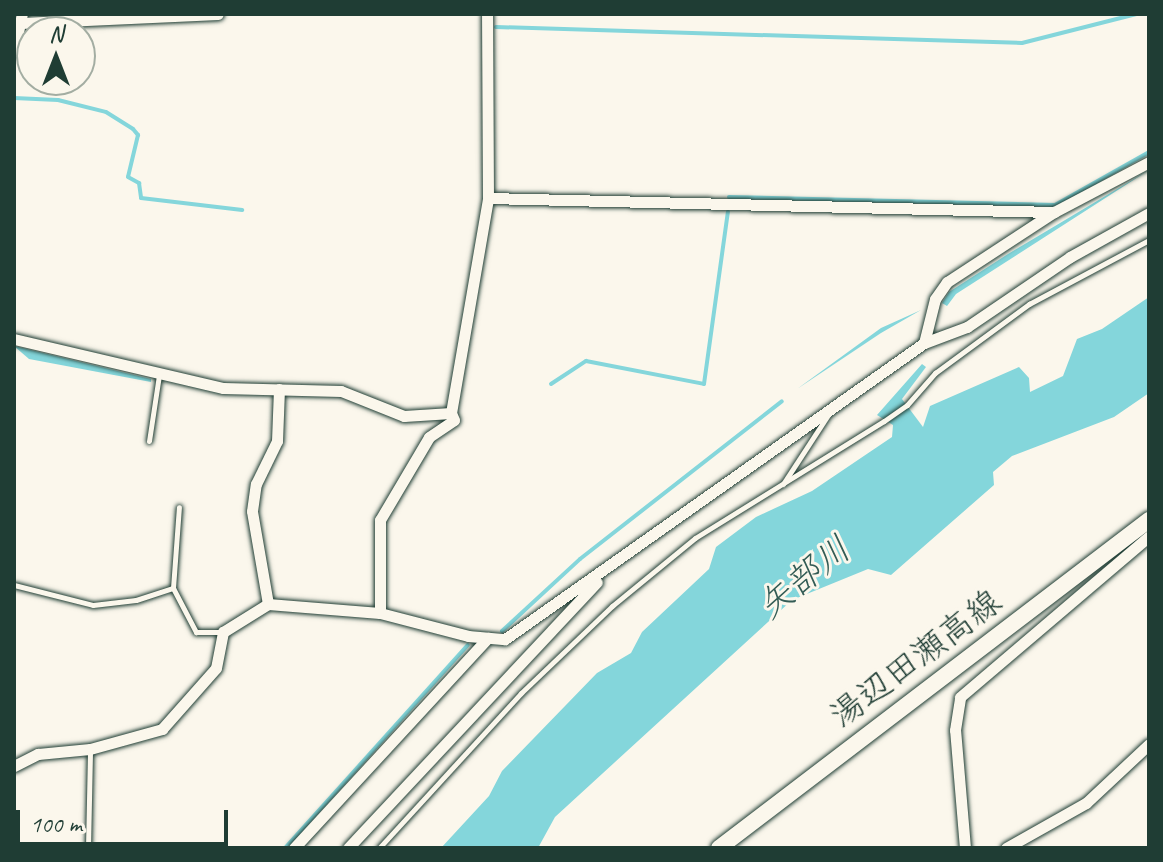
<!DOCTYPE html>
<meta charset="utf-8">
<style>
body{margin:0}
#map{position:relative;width:1163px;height:862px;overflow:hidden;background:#fbf7ec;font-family:Caveat,"Klee One",sans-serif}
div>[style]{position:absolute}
.water>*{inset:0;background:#84d6db}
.stream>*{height:4px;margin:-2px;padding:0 2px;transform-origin:2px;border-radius:2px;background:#84d6db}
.roads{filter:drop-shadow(0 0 2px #1f3d34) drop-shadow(0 0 2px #1f3d34)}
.lane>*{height:5px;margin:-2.5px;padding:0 2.5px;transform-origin:2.5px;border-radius:2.5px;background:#fbf7ec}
.street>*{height:11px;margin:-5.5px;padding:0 5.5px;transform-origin:5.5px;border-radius:5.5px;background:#fbf7ec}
.secondary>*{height:16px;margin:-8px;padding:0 8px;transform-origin:8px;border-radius:8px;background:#fbf7ec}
span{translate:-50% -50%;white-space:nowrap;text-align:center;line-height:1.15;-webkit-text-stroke:6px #fbf7ec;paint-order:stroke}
.street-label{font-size:34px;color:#1f3d34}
.water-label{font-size:36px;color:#335c55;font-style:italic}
.frame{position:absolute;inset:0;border:16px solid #1f3d34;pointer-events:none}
.north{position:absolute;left:16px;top:16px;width:80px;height:80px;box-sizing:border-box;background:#fbf7ec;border:2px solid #a3ada2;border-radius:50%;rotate:0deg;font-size:22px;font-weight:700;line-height:32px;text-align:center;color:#1f3d34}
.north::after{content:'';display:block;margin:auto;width:28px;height:36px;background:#1f3d34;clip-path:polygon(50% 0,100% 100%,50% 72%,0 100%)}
.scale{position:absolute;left:16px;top:810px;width:212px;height:36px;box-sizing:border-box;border:4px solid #1f3d34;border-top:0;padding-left:10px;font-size:24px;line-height:28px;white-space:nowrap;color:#1f3d34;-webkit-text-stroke:6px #fbf7ec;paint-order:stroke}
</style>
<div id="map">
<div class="water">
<div style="clip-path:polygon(1149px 170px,956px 294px,947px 306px,942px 303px,949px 292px,1008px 254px)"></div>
<div style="clip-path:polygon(1149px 297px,1149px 393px,1114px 417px,1012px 456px,993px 472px,994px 485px,891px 575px,868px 569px,792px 600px,555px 817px,538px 848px,441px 848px,489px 796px,502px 771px,597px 673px,631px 653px,642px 632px,709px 569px,716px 547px,756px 517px,812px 491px,892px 437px,893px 425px,877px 415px,922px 364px,926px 367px,902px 399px,923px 427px,930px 406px,1019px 367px,1029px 378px,1030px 392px,1063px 376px,1077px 339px,1102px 329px)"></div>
<div style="clip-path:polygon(921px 310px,881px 333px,797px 389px,881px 328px)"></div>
<div style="clip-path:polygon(14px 346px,151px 379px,151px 382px,29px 359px)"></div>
</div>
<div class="stream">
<div style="left:496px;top:27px;width:526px;rotate:1.74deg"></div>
<div style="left:1022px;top:43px;width:119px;rotate:-14.2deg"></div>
<div style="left:14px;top:98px;width:44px;rotate:2.6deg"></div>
<div style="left:58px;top:100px;width:49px;rotate:14deg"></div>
<div style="left:106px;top:112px;width:32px;rotate:32deg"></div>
<div style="left:133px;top:129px;width:8px;rotate:50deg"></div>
<div style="left:138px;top:135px;width:43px;rotate:103.4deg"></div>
<div style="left:128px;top:177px;width:13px;rotate:29deg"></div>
<div style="left:139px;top:183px;width:15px;rotate:82deg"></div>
<div style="left:141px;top:198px;width:102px;rotate:6.8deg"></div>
<div style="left:729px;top:197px;width:326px;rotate:1.4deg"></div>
<div style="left:1055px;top:205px;width:108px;rotate:-29.4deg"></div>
<div style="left:551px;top:384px;width:42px;rotate:-33.3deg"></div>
<div style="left:586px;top:361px;width:120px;rotate:11deg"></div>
<div style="left:704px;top:384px;width:174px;rotate:-82.1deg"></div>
<div style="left:502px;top:631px;width:106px;rotate:-42.7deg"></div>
<div style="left:580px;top:559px;width:256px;rotate:-38deg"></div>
<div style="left:285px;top:848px;width:273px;rotate:-48deg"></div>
</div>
<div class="roads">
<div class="lane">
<div style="left:149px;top:441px;width:67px;rotate:-81.4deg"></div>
<div style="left:783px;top:484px;width:82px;rotate:-56.9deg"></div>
<div style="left:14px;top:585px;width:81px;rotate:14.2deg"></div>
<div style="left:93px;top:605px;width:43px;rotate:-6.6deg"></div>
<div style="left:136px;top:600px;width:39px;rotate:-18deg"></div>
<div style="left:173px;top:588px;width:50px;rotate:62.4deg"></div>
<div style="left:196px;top:632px;width:26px"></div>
<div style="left:173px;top:588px;width:81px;rotate:-85.8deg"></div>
<div style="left:88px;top:848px;width:99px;rotate:-88.8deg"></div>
<div style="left:379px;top:848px;width:210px;rotate:-47.5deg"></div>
<div style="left:521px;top:693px;width:126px;rotate:-43.7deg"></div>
<div style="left:612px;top:606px;width:107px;rotate:-39.3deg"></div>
<div style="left:695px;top:538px;width:222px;rotate:-31.8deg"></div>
<div style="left:884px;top:421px;width:28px;rotate:-35deg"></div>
<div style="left:907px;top:405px;width:43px;rotate:-48.8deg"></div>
<div style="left:935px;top:373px;width:117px;rotate:-36.3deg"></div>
<div style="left:1029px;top:304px;width:136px;rotate:-28.1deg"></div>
</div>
<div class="street">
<div style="left:21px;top:23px;width:197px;rotate:-2.6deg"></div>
<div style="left:14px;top:51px;width:38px;rotate:-78deg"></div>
<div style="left:488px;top:198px;width:566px;rotate:1.42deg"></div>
<div style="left:14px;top:339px;width:215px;rotate:13.2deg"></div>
<div style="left:223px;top:388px;width:118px;rotate:1.5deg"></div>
<div style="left:341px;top:391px;width:68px;rotate:21.6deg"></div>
<div style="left:404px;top:416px;width:47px;rotate:-3.7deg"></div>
<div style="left:924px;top:343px;width:45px;rotate:-76deg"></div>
<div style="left:935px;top:299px;width:21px;rotate:-55deg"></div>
<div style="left:947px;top:282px;width:128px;rotate:-33.2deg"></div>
<div style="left:1054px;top:212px;width:107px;rotate:-27.8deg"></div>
<div style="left:268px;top:604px;width:94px;rotate:-99.8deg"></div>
<div style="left:252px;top:511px;width:27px;rotate:-82deg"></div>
<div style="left:256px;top:484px;width:48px;rotate:-64deg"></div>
<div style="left:277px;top:441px;width:52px;rotate:-87.8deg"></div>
<div style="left:380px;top:613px;width:93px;rotate:-90deg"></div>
<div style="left:380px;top:520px;width:96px;rotate:-59.4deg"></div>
<div style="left:429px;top:437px;width:30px;rotate:-34deg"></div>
<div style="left:454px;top:420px;width:8px;rotate:-113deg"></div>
<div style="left:451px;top:413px;width:218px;rotate:-80.2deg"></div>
<div style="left:488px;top:198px;width:184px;rotate:-90.3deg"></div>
<div style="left:14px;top:766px;width:27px;rotate:-27deg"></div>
<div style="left:38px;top:754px;width:52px;rotate:-5.5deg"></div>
<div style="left:90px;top:749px;width:75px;rotate:-15.5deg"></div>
<div style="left:162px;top:729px;width:81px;rotate:-48.5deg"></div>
<div style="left:216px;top:668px;width:37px;rotate:-79deg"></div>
<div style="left:223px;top:632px;width:53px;rotate:-31.9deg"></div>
<div style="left:268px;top:604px;width:112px;rotate:4.6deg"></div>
<div style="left:380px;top:613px;width:91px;rotate:14.6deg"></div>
<div style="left:468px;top:636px;width:37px;rotate:5deg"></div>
<div style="left:505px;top:639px;width:513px;rotate:-35.24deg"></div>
<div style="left:924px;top:343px;width:46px;rotate:-20.4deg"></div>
<div style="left:967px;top:327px;width:125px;rotate:-34.2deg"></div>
<div style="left:1070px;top:257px;width:90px;rotate:-29.1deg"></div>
<div style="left:294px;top:848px;width:286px;rotate:-47.3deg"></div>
<div style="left:348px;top:848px;width:364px;rotate:-46.9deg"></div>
<div style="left:965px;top:848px;width:118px;rotate:-94.8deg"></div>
<div style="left:955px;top:730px;width:33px;rotate:-81deg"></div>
<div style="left:960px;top:697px;width:248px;rotate:-40.4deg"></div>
<div style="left:1006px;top:848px;width:92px;rotate:-29.4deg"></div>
<div style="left:1086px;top:803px;width:86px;rotate:-43.1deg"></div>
</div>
<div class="secondary">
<div style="left:719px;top:848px;width:541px;rotate:-37.34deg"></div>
</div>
</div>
<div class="street-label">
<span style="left:915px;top:658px;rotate:-37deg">湯辺田瀬高線</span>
</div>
<div class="water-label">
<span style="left:804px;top:578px;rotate:-39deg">矢部川</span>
</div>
<div class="frame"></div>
<div class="north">N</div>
<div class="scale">100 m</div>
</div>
